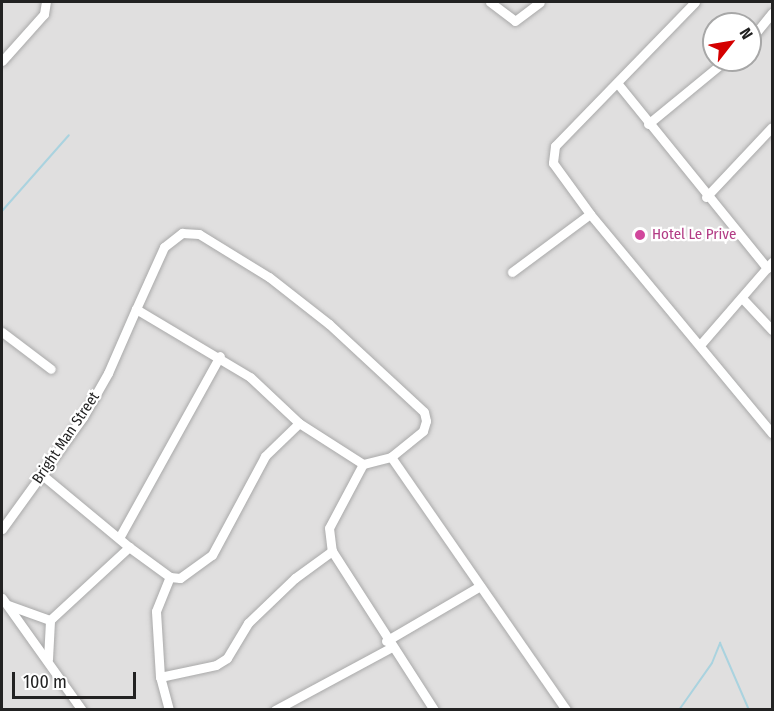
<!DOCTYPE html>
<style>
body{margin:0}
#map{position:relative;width:774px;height:711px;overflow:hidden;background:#f2efe9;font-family:"Fira Sans Condensed",sans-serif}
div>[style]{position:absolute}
.residential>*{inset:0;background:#e0dfdf}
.stream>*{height:2px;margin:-1px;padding:0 1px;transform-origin:1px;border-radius:1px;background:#aad3df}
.roads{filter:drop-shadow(0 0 2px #a9a9a9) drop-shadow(0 0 2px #a9a9a9)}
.minor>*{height:9px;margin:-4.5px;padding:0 4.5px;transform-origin:4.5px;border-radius:4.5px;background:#fff}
.dots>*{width:16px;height:16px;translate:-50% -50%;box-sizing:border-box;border:3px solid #fff;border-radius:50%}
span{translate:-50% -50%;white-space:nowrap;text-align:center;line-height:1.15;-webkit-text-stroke:4.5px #fff;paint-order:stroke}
.hotel-label{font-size:15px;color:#b23c85}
.left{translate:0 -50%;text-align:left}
.street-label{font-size:15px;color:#222}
.frame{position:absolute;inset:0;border:3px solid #222;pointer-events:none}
.north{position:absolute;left:702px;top:12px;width:60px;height:60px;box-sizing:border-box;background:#fff;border:2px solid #a7a7a7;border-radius:50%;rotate:59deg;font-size:16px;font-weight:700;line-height:24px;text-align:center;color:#222}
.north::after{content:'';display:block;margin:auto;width:21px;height:27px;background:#d40000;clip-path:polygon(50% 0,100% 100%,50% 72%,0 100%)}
.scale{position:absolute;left:12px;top:672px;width:124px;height:27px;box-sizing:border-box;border:3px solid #222;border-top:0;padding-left:8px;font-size:18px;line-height:21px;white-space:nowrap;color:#222;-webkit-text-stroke:4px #fff;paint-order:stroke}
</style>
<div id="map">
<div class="residential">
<div style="clip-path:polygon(evenodd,2px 2px,772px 2px,772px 709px,2px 709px,2px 2px,714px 24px,750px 24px,750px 60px,714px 60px,714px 24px)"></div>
</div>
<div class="stream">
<div style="left:2px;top:211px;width:101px;rotate:-48.6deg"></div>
<div style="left:720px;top:643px;width:73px;rotate:66.6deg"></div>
<div style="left:679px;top:710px;width:57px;rotate:-54.9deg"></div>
<div style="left:712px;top:663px;width:22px;rotate:-68deg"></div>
</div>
<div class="roads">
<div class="minor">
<div style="left:490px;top:2px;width:31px;rotate:37deg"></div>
<div style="left:515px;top:21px;width:31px;rotate:-37deg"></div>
<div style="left:695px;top:2px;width:201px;rotate:134.2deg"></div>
<div style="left:555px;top:146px;width:17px;rotate:97deg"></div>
<div style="left:553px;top:163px;width:63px;rotate:54deg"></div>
<div style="left:590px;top:214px;width:285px;rotate:50.3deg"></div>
<div style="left:750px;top:40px;width:35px;rotate:-51deg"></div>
<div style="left:2px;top:61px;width:63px;rotate:-48.2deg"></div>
<div style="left:44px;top:14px;width:12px;rotate:-81deg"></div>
<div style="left:618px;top:84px;width:237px;rotate:51deg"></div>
<div style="left:648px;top:124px;width:101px;rotate:-39.4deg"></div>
<div style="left:706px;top:197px;width:96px;rotate:-46.7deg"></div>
<div style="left:512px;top:272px;width:97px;rotate:-36.6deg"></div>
<div style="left:742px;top:298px;width:44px;rotate:46.8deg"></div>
<div style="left:2px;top:332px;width:61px;rotate:37.1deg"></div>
<div style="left:700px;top:345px;width:110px;rotate:-49.1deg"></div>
<div style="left:391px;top:457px;width:308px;rotate:55.3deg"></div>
<div style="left:363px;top:464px;width:72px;rotate:118deg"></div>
<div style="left:329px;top:528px;width:23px;rotate:83deg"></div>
<div style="left:332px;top:551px;width:189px;rotate:57.3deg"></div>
<div style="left:41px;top:474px;width:114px;rotate:39.7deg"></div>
<div style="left:129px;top:547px;width:51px;rotate:36.2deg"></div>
<div style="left:170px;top:577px;width:10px;rotate:6deg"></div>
<div style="left:180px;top:578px;width:39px;rotate:-36deg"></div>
<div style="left:212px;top:555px;width:112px;rotate:-61.8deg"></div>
<div style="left:265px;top:456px;width:47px;rotate:-44.1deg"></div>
<div style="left:2px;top:529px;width:138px;rotate:-54.1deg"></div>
<div style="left:83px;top:417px;width:51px;rotate:-60.4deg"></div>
<div style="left:108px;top:373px;width:70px;rotate:-66.4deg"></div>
<div style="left:136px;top:309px;width:68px;rotate:-65.7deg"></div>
<div style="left:164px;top:247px;width:23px;rotate:-38deg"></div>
<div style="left:182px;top:233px;width:17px;rotate:3deg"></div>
<div style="left:199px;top:234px;width:82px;rotate:31.6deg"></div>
<div style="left:269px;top:277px;width:76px;rotate:38.1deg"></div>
<div style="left:329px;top:324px;width:129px;rotate:42.8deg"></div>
<div style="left:424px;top:412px;width:9px;rotate:77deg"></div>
<div style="left:426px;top:421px;width:10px;rotate:107deg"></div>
<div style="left:423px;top:431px;width:41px;rotate:140.9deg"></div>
<div style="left:391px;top:457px;width:29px;rotate:166deg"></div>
<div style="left:363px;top:464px;width:76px;rotate:-147.4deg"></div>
<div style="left:299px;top:423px;width:67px;rotate:-136.8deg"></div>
<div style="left:250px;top:377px;width:133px;rotate:-149.2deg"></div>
<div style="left:119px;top:538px;width:208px;rotate:-61deg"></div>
<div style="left:2px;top:598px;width:138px;rotate:54.5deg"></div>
<div style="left:8px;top:605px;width:45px;rotate:19.7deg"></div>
<div style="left:386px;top:641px;width:109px;rotate:-30.3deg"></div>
<div style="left:48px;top:659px;width:39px;rotate:-87deg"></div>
<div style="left:50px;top:620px;width:108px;rotate:-42.7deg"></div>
<div style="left:160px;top:677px;width:57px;rotate:-12.1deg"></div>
<div style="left:216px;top:665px;width:13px;rotate:-32deg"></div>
<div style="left:227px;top:658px;width:41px;rotate:-59deg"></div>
<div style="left:248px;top:623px;width:65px;rotate:-43.8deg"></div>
<div style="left:295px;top:578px;width:46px;rotate:-36.1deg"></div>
<div style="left:169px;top:710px;width:34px;rotate:-105deg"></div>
<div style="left:160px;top:677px;width:66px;rotate:-93.5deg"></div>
<div style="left:156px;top:611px;width:37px;rotate:-68deg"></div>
<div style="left:275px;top:710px;width:131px;rotate:-28.3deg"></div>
</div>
</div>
<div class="dots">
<div style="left:640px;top:235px;background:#d1479c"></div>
</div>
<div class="hotel-label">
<span class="left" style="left:652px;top:235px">Hotel Le Prive</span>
</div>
<div class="street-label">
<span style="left:66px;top:438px;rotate:-56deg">Bright Man Street</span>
</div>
<div class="frame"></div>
<div class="north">N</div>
<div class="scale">100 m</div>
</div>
